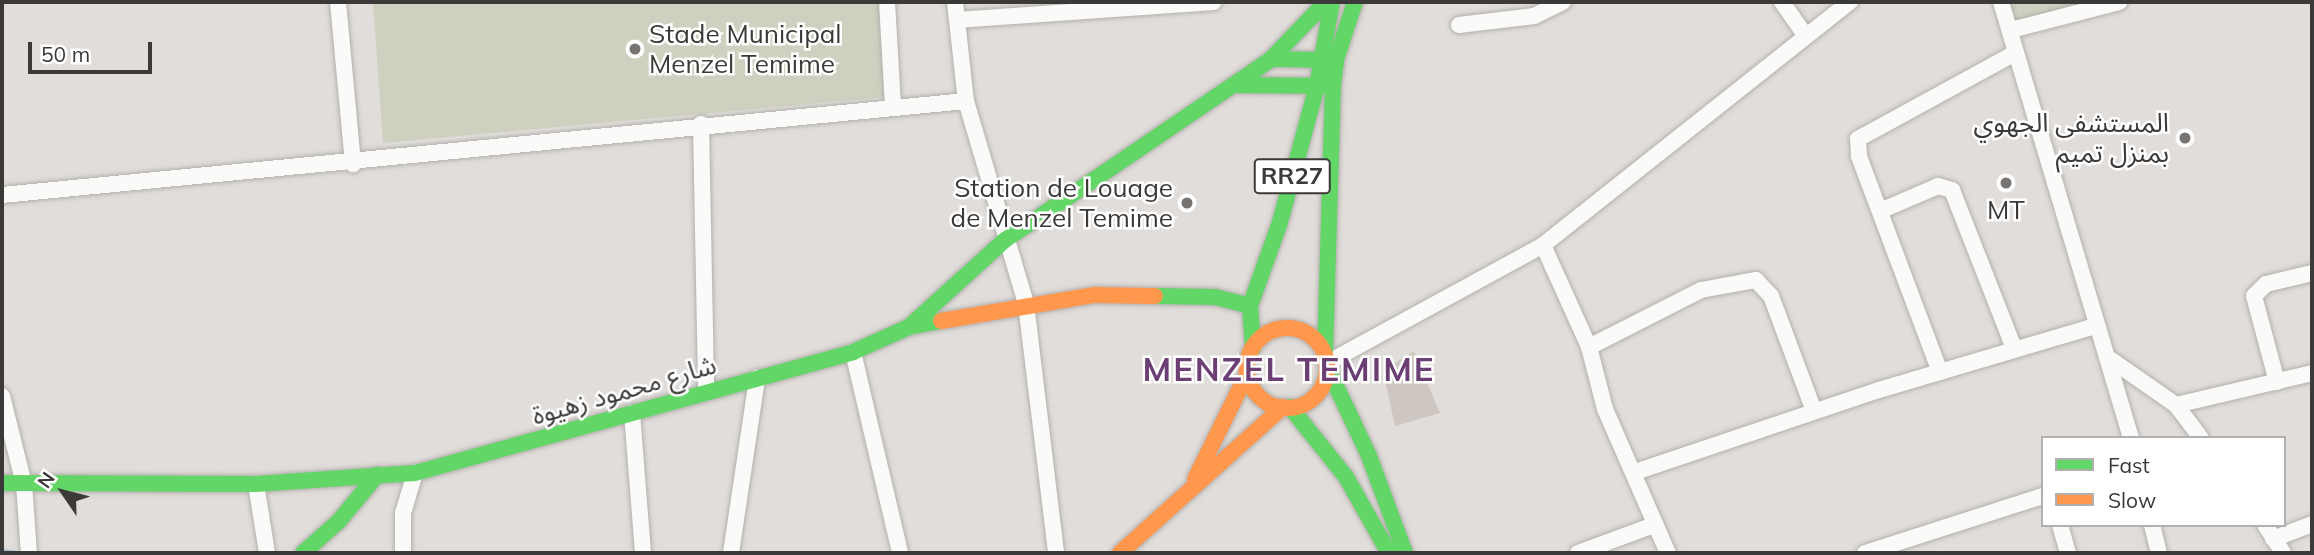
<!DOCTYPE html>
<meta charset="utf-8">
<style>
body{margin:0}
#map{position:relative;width:2314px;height:555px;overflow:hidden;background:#e1ddda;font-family:Mulish,"Noto Sans Arabic",sans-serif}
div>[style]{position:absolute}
.green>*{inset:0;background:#cfd1c0}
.stream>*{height:5px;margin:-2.5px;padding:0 2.5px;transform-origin:2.5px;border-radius:2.5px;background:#a5bcc8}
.building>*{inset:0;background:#cec6c1}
.roads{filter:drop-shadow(0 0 2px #b3b0ae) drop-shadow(0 0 2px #b3b0ae)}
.street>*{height:16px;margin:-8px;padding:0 8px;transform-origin:8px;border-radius:8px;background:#fafaf9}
.fast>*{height:16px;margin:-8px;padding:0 8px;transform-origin:8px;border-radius:8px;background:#63d668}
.slow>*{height:16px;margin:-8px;padding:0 8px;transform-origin:8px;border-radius:8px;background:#ff974d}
.slow>.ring{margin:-8px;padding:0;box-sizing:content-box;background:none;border:16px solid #ff974d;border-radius:50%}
.dots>*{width:19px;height:19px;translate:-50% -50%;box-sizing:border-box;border:4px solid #fff;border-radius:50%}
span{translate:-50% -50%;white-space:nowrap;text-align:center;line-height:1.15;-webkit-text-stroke:5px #fff;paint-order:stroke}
.shield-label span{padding:2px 5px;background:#fff;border:2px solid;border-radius:5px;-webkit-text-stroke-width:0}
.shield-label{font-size:24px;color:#3c3a38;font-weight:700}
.poi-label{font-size:26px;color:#3c3a38}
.left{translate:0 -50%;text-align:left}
.right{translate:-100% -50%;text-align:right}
.street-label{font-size:26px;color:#3c3a38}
.district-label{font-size:33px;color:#6b3e74;font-weight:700;letter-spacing:2px}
.frame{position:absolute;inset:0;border:4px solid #3c3a38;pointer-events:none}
.legend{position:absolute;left:2041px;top:436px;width:245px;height:91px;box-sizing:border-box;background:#fff;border:2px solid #b1b0af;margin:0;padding:9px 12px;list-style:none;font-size:21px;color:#3c3a38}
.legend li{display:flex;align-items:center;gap:14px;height:35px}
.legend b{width:35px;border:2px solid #b1b0af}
.north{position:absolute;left:28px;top:457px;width:70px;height:70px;-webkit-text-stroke:5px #fff;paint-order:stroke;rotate:305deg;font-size:19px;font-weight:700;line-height:28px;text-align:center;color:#3c3a38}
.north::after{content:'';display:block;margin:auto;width:24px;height:32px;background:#3c3a38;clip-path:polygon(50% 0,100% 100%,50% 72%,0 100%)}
.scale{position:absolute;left:28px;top:42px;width:124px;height:32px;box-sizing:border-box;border:4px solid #3c3a38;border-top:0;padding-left:9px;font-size:21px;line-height:24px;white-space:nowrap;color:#3c3a38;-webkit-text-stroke:5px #fff;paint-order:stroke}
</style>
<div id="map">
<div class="green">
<div style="clip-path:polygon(373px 2px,890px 2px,897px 96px,383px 143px)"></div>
<div style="clip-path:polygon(2009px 2px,2089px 2px,2015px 20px)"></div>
</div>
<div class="stream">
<div style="left:2px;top:551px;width:15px;rotate:8deg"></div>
</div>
<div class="building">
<div style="clip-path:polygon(1414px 351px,1440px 413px,1395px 426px,1383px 371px)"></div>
</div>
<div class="roads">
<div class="street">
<div style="left:338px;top:2px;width:163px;rotate:84.7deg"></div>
<div style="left:887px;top:2px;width:105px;rotate:86.7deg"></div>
<div style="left:955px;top:2px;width:100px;rotate:83.7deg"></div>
<div style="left:966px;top:101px;width:212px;rotate:73.5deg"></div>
<div style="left:1026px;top:304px;width:251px;rotate:83.1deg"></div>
<div style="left:1782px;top:2px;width:40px;rotate:55.1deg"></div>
<div style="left:2001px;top:2px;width:455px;rotate:73.4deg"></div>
<div style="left:957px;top:20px;width:257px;rotate:-4deg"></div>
<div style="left:1459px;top:25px;width:76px;rotate:-6.8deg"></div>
<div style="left:1534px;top:16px;width:32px;rotate:-26deg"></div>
<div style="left:2011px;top:30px;width:112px;rotate:-14.5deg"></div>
<div style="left:701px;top:124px;width:268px;rotate:88.9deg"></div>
<div style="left:2px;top:195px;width:969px;rotate:-5.57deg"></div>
<div style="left:1880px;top:211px;width:63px;rotate:-23.3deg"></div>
<div style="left:1938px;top:186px;width:15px;rotate:16deg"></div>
<div style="left:1952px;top:190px;width:170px;rotate:68.6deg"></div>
<div style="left:1543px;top:245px;width:112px;rotate:65.7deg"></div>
<div style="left:1589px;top:347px;width:64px;rotate:75.5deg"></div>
<div style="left:1605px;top:409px;width:157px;rotate:66.4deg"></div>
<div style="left:1589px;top:347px;width:126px;rotate:-27deg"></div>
<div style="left:1701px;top:290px;width:56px;rotate:-10.3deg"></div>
<div style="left:1756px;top:280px;width:22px;rotate:47deg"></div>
<div style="left:1771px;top:296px;width:123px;rotate:69.5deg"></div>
<div style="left:853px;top:352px;width:206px;rotate:76.8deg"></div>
<div style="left:2110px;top:359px;width:80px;rotate:34.9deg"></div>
<div style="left:2176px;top:405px;width:41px;rotate:52.9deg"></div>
<div style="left:1327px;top:363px;width:246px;rotate:-28.6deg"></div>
<div style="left:1543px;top:245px;width:392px;rotate:-38.4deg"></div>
<div style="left:1940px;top:372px;width:231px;rotate:-110.6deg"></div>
<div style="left:1859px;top:156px;width:17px;rotate:-93deg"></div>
<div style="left:1858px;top:139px;width:179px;rotate:-28.7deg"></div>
<div style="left:2277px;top:382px;width:89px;rotate:-105deg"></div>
<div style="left:2254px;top:296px;width:17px;rotate:-45deg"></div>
<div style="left:2266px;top:284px;width:47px;rotate:-13.4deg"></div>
<div style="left:2px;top:396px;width:91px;rotate:76deg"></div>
<div style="left:24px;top:484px;width:69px;rotate:85.9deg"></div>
<div style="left:2176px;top:405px;width:140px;rotate:-13.2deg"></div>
<div style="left:632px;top:413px;width:140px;rotate:85.5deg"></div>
<div style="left:1635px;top:472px;width:257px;rotate:-18.6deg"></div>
<div style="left:1879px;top:390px;width:225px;rotate:-16.5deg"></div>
<div style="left:256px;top:484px;width:70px;rotate:80.9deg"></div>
<div style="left:2060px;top:525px;width:29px;rotate:74deg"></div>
<div style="left:2152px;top:525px;width:29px;rotate:76deg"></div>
<div style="left:2265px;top:525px;width:33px;rotate:57deg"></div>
<div style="left:2273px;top:539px;width:42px;rotate:-21deg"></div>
<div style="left:403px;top:553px;width:40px;rotate:-90deg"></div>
<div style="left:403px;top:513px;width:42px;rotate:-73.3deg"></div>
<div style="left:731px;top:553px;width:177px;rotate:-81.5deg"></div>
<div style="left:1578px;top:553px;width:81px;rotate:-20.2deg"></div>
<div style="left:1865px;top:553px;width:187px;rotate:-17.8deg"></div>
</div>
<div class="fast">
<div style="left:1271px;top:59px;width:79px;rotate:-46deg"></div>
<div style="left:1235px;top:85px;width:98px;rotate:0.6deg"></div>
<div style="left:1155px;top:296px;width:60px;rotate:1deg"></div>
<div style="left:1215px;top:297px;width:36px;rotate:14deg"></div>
<div style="left:909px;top:327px;width:130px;rotate:-42.2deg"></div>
<div style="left:1005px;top:240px;width:322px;rotate:-34.2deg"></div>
<div style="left:1271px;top:59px;width:65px;rotate:0.9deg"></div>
<div style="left:1253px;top:348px;width:42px;rotate:-94.1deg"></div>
<div style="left:1250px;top:306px;width:89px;rotate:-70.3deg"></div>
<div style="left:1280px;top:222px;width:141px;rotate:-74.8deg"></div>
<div style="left:1317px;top:86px;width:85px;rotate:-79.9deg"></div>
<div style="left:1325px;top:354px;width:268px;rotate:-88.3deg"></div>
<div style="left:1333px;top:86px;width:26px;rotate:-83deg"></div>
<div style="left:1336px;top:60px;width:61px;rotate:-71.9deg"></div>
<div style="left:1327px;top:367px;width:98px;rotate:64.7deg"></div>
<div style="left:1369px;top:456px;width:103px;rotate:69.6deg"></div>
<div style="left:1290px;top:407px;width:90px;rotate:51.3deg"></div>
<div style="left:1346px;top:477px;width:87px;rotate:60.5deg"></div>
<div style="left:2px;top:483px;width:254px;rotate:0.2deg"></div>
<div style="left:256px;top:484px;width:159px;rotate:-4deg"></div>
<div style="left:415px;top:473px;width:454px;rotate:-15.4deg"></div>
<div style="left:853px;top:352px;width:61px;rotate:-24.1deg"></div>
<div style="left:909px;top:327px;width:33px;rotate:-11deg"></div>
<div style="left:303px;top:553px;width:48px;rotate:-41.6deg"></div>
<div style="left:339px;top:521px;width:60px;rotate:-50.4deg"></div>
</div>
<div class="slow">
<div style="left:941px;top:321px;width:156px;rotate:-9.6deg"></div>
<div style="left:1095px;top:295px;width:60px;rotate:1deg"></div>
<div class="ring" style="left:1247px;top:328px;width:64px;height:64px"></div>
<div style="left:1195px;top:479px;width:119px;rotate:-63.6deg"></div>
<div style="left:1120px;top:553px;width:219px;rotate:-41.9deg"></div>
</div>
</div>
<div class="dots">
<div style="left:635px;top:49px;background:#767371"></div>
<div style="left:2185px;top:138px;background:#767371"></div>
<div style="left:2006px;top:183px;background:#767371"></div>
<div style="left:1187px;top:203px;background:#767371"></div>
</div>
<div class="shield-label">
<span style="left:1292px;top:176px">RR27</span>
</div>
<div class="poi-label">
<span class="left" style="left:649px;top:49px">Stade Municipal<br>Menzel Temime</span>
<span class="right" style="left:2169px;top:138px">المستشفى الجهوي<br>بمنزل تميم</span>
<span class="right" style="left:1173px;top:203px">Station de Louage<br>de Menzel Temime</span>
<span style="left:2006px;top:210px">MT</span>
</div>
<div class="street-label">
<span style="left:624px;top:390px;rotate:-16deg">شارع محمود زهيوة</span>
</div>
<div class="district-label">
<span style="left:1289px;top:369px">MENZEL TEMIME</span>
</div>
<div class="frame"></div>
<ul class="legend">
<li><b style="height:9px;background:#63d668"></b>Fast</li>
<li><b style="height:9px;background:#ff974d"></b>Slow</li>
</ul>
<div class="north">N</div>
<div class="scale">50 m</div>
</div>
